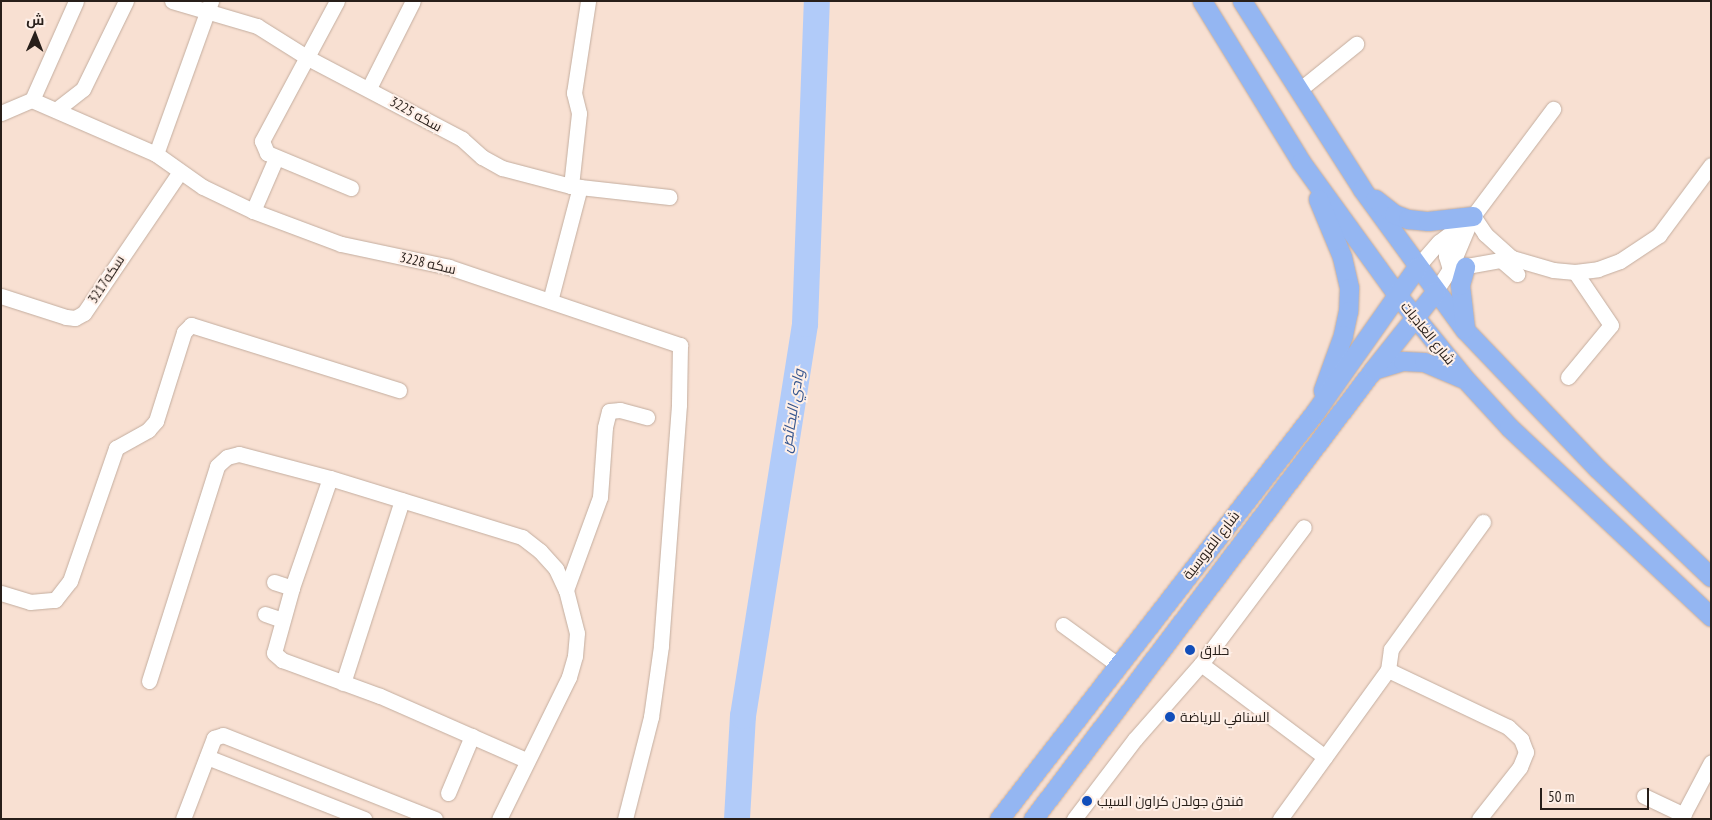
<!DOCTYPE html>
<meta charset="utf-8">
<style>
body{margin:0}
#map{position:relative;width:1712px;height:820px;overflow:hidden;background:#f8e0d2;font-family:"PT Sans Narrow",Cairo,sans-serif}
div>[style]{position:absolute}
.river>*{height:26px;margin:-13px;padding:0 13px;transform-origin:13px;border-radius:13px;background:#b1cbf9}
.roads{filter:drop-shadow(0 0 1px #c3ad9f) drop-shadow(0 0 1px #c3ad9f)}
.minor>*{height:15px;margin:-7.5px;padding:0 7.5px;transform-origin:7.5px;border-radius:7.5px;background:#fff}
.major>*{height:19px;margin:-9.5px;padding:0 9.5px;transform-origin:9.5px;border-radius:9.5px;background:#94b6f2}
.dots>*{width:14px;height:14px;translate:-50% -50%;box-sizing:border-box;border:2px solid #feefe7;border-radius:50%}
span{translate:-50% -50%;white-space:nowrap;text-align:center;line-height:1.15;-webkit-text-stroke:4px #feefe7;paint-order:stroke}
.street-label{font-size:14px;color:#281f1a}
.poi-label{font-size:14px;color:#281f1a}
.left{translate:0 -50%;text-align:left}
.water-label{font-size:15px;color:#35558e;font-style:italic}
.frame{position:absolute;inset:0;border:2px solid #281f1a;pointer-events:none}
.north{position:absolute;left:10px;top:10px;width:50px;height:50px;-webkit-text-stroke:4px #feefe7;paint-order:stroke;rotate:1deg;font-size:14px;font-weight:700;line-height:20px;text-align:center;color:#281f1a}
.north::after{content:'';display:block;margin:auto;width:18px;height:22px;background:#281f1a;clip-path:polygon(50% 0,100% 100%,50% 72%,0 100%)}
.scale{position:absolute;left:1540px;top:788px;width:109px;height:22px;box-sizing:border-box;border:2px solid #281f1a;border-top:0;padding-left:6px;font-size:15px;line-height:18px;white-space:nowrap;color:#281f1a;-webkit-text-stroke:4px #feefe7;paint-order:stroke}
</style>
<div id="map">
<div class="river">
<div style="left:737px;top:819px;width:103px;rotate:-86.7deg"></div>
<div style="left:743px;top:716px;width:397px;rotate:-81deg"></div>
<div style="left:805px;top:324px;width:323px;rotate:-87.9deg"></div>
</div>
<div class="roads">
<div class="minor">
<div style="left:172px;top:1px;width:89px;rotate:16.4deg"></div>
<div style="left:257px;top:26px;width:60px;rotate:32.1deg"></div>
<div style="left:308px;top:58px;width:174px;rotate:27.7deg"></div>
<div style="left:462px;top:139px;width:27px;rotate:42deg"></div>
<div style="left:482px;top:157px;width:23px;rotate:29deg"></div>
<div style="left:502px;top:168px;width:71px;rotate:14.6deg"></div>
<div style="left:571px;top:186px;width:99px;rotate:6.4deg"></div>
<div style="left:337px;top:1px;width:159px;rotate:118.2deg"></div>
<div style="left:262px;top:141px;width:13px;rotate:67deg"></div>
<div style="left:267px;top:153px;width:91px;rotate:22.6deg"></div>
<div style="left:369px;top:88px;width:97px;rotate:-63.2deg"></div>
<div style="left:1298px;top:91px;width:75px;rotate:-39deg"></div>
<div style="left:32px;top:100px;width:108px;rotate:-66deg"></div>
<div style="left:56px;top:110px;width:34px;rotate:-38deg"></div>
<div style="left:83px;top:89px;width:98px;rotate:-64deg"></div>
<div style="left:1px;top:113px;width:34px;rotate:-23deg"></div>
<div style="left:32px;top:100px;width:135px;rotate:23.5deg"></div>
<div style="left:156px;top:154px;width:57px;rotate:35.1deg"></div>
<div style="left:203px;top:187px;width:55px;rotate:25.6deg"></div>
<div style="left:253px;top:211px;width:94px;rotate:20.6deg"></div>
<div style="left:341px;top:244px;width:110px;rotate:12deg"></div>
<div style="left:449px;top:267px;width:244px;rotate:18.7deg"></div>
<div style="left:680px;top:345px;width:60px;rotate:91deg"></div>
<div style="left:679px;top:405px;width:242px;rotate:94.3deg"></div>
<div style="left:661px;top:646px;width:72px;rotate:98deg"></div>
<div style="left:651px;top:717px;width:105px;rotate:104.3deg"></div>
<div style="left:156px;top:154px;width:163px;rotate:-70.2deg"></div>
<div style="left:571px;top:186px;width:73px;rotate:-83.7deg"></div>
<div style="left:579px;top:113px;width:21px;rotate:-104deg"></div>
<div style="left:574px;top:93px;width:93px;rotate:-81.3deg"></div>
<div style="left:253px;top:211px;width:58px;rotate:-66.5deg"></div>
<div style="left:1473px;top:216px;width:22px;rotate:56deg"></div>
<div style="left:1485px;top:234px;width:36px;rotate:42deg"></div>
<div style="left:1448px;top:236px;width:20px;rotate:96deg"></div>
<div style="left:1446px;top:256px;width:14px;rotate:73deg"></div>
<div style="left:1450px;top:269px;width:63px;rotate:-10.1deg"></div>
<div style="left:1512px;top:258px;width:43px;rotate:16.3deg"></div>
<div style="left:1553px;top:270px;width:22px;rotate:5deg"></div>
<div style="left:1575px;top:272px;width:23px;rotate:-7deg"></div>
<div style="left:1598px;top:269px;width:23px;rotate:-20deg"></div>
<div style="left:1620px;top:261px;width:47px;rotate:-33.7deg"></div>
<div style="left:1659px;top:235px;width:87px;rotate:-53.4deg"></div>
<div style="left:1500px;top:259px;width:23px;rotate:41deg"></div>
<div style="left:1417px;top:267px;width:33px;rotate:-49deg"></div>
<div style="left:1439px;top:242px;width:43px;rotate:-37.4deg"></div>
<div style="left:1473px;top:216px;width:134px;rotate:-53.2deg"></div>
<div style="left:1435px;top:292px;width:27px;rotate:-57deg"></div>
<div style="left:1450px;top:269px;width:56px;rotate:-67.1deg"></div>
<div style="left:1px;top:296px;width:68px;rotate:17.9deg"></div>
<div style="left:66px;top:317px;width:9px;rotate:6deg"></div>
<div style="left:75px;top:318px;width:10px;rotate:-29deg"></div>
<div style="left:84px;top:313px;width:169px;rotate:-55.8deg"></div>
<div style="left:550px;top:301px;width:118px;rotate:-75.3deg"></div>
<div style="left:1568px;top:377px;width:67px;rotate:-50.4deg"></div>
<div style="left:1611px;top:325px;width:64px;rotate:-124.2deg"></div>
<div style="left:330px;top:478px;width:116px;rotate:109.1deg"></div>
<div style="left:292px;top:588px;width:67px;rotate:105.5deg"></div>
<div style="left:274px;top:653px;width:11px;rotate:41deg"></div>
<div style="left:282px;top:660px;width:104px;rotate:20.2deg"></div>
<div style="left:380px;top:696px;width:159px;rotate:23.7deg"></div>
<div style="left:274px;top:582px;width:19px;rotate:18deg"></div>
<div style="left:566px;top:590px;width:99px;rotate:-69.9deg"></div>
<div style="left:600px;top:497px;width:70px;rotate:-85.9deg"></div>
<div style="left:605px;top:427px;width:16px;rotate:-76deg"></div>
<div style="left:609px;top:411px;width:11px;rotate:-5deg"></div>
<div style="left:620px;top:410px;width:28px;rotate:15deg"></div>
<div style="left:1px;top:593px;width:30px;rotate:17deg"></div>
<div style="left:30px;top:602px;width:25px;rotate:-5deg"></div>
<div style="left:55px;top:600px;width:24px;rotate:-52deg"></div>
<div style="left:70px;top:581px;width:141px;rotate:-70.9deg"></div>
<div style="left:116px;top:448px;width:37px;rotate:-29deg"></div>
<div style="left:148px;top:430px;width:12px;rotate:-48deg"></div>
<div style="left:156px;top:421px;width:93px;rotate:-72.5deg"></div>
<div style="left:184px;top:332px;width:10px;rotate:-45deg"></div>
<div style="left:191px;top:325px;width:218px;rotate:17.4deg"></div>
<div style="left:265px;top:614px;width:18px;rotate:19deg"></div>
<div style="left:1063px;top:625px;width:68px;rotate:36deg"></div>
<div style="left:1201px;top:664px;width:155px;rotate:36.9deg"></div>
<div style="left:1388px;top:670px;width:133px;rotate:25.4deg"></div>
<div style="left:1508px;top:727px;width:18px;rotate:43deg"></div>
<div style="left:1521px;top:739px;width:14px;rotate:69deg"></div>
<div style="left:1526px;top:752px;width:16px;rotate:112deg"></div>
<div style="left:1520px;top:767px;width:66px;rotate:128.3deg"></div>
<div style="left:149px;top:681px;width:225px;rotate:-72.4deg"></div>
<div style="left:217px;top:466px;width:13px;rotate:-42deg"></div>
<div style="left:227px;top:457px;width:12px;rotate:-14deg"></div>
<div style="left:239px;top:454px;width:94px;rotate:14.8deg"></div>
<div style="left:330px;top:478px;width:201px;rotate:17.1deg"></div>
<div style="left:522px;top:537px;width:23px;rotate:38deg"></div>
<div style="left:540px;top:551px;width:24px;rotate:48deg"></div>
<div style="left:556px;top:569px;width:23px;rotate:65deg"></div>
<div style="left:566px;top:590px;width:44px;rotate:75.7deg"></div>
<div style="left:577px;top:633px;width:23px;rotate:95deg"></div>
<div style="left:575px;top:656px;width:22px;rotate:106deg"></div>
<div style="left:569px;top:677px;width:158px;rotate:116.2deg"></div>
<div style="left:343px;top:683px;width:192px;rotate:-72.1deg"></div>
<div style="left:207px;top:757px;width:169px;rotate:21.5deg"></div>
<div style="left:448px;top:793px;width:62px;rotate:-67.2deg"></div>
<div style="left:1644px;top:796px;width:44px;rotate:25.4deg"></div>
<div style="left:183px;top:819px;width:87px;rotate:-69.1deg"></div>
<div style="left:214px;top:738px;width:9px;rotate:-18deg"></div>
<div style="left:223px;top:735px;width:228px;rotate:21.6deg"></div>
<div style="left:1074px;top:819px;width:101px;rotate:-52.7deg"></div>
<div style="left:1135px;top:739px;width:100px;rotate:-48.7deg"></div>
<div style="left:1201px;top:664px;width:171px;rotate:-53.1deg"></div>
<div style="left:1280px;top:819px;width:184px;rotate:-54.1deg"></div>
<div style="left:1388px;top:670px;width:21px;rotate:-82deg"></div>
<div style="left:1391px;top:649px;width:157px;rotate:-54.1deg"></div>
<div style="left:1681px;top:819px;width:64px;rotate:-62.2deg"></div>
</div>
<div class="major">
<div style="left:1202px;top:1px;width:189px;rotate:58.4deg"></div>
<div style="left:1301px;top:162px;width:165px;rotate:54.1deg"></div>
<div style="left:1398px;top:296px;width:108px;rotate:51deg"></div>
<div style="left:1466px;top:380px;width:64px;rotate:47.5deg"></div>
<div style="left:1509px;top:427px;width:277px;rotate:43.2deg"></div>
<div style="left:1242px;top:1px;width:223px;rotate:57.4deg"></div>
<div style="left:1362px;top:189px;width:175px;rotate:53.9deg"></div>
<div style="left:1465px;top:330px;width:192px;rotate:46.3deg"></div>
<div style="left:1598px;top:469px;width:156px;rotate:43.7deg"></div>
<div style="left:1318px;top:199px;width:63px;rotate:67.5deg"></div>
<div style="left:1342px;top:257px;width:32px;rotate:77deg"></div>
<div style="left:1349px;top:288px;width:23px;rotate:92deg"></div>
<div style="left:1348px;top:311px;width:25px;rotate:102deg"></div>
<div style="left:1343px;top:335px;width:59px;rotate:110deg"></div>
<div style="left:1375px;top:199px;width:24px;rotate:38deg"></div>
<div style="left:1394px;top:214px;width:15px;rotate:20deg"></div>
<div style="left:1408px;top:219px;width:20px;rotate:6deg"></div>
<div style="left:1428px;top:221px;width:45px;rotate:-6.3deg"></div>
<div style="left:1465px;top:328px;width:43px;rotate:-96.6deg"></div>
<div style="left:1460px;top:285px;width:19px;rotate:-74deg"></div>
<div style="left:1373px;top:370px;width:31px;rotate:-17deg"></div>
<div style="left:1403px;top:361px;width:21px;rotate:3deg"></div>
<div style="left:1424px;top:362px;width:41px;rotate:22.8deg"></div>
<div style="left:999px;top:819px;width:515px;rotate:-52.17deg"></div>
<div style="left:1315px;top:412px;width:177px;rotate:-54.9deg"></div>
<div style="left:1033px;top:819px;width:563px;rotate:-52.87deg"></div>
<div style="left:1373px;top:370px;width:100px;rotate:-51.5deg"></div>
</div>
</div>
<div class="dots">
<div style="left:1190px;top:650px;background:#124eba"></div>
<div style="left:1170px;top:717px;background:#124eba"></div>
<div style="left:1087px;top:801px;background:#124eba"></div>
</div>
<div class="street-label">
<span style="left:416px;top:114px;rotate:29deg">سكه 3225</span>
<span style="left:428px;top:263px;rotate:13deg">سكه 3228</span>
<span style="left:106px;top:279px;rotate:-57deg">سكه3217</span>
<span style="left:1428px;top:333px;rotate:51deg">شارع العاديات</span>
<span style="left:1211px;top:545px;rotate:-52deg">شارع الفروسية</span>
</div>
<div class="poi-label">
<span class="left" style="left:1200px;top:650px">حلاق</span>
<span class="left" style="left:1180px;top:717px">السنافي للرياضة</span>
<span class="left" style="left:1097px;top:801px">فندق جولدن كراون السيب</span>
</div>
<div class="water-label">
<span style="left:792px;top:411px;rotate:-81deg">وادي البحائص</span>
</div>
<div class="frame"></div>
<div class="north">ش</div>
<div class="scale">50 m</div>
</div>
